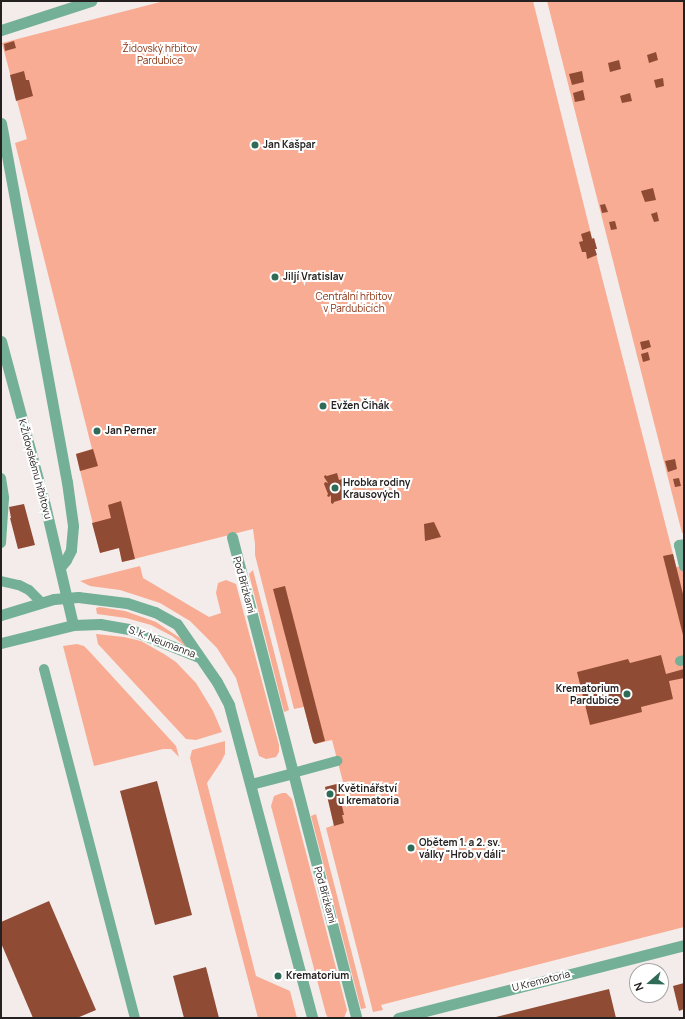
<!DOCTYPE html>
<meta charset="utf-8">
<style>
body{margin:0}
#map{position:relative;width:685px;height:1019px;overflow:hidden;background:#f4ecea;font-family:Manrope,sans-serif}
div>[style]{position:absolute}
.green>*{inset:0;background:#f8ac93}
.building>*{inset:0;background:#904b35}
.service>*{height:10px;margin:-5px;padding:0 5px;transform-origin:5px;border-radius:5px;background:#74b098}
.minor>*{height:11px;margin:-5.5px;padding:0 5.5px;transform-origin:5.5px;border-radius:5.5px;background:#74b098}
.tertiary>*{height:11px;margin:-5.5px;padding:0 5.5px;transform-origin:5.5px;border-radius:5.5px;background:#74b098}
.dots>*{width:11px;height:11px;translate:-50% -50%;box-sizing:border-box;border:2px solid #fff;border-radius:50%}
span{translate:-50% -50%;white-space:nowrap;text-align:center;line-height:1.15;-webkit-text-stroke:4px #fff;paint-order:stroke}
.park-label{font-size:10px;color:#852d0b}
.poi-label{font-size:10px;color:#242120;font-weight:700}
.left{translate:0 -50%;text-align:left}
.right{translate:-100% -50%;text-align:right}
.street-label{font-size:10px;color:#242120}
.frame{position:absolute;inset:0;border:2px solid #242120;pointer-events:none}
.north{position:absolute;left:629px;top:963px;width:40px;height:40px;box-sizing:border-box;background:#fff;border:1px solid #a7a6a6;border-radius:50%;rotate:250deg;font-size:11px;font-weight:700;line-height:16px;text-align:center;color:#242120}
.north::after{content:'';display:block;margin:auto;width:14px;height:18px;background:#2f6b56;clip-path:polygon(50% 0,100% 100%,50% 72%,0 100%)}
</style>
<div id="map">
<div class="green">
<div style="clip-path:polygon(164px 1px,533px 1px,592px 238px,594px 238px,597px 249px,595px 249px,596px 254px,673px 554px,676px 567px,684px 566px,684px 927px,381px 1005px,383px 1010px,373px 1012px,326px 828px,334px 825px,325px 787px,343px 782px,332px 740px,315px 744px,313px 742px,304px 707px,294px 709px,255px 555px,255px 544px,253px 529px,122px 562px,119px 548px,100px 553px,76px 454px,92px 449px,15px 143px,27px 139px,2px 43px)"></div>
<div style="clip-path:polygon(547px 1px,684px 1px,684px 533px,682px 533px)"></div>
<div style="clip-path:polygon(140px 566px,143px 578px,209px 617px,221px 613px,216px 593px,218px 583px,226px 580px,236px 584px,279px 745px,279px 752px,276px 757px,266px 759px,259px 756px,236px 678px,217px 648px,190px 621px,160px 603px,120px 590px,90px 586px,80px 581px)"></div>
<div style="clip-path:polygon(253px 570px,289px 710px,284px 712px,249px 574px)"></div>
<div style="clip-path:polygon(100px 607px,125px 611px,156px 622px,180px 638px,197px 655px,172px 636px,151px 625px,126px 618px,97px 614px,96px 608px)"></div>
<div style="clip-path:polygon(96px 634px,124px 637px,141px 641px,164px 654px,176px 662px,196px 683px,213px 711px,222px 732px,196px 740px,186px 739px,98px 644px)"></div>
<div style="clip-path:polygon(77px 644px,84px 646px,89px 651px,176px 746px,179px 757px,171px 749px,163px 749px,94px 766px,63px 646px)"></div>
<div style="clip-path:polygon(225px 741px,225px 754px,221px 762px,207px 783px,256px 976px,290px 991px,297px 1018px,258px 1018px,190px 758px,192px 750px)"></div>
<div style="clip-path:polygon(282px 793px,286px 793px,292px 799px,347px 1010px,344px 1018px,328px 1018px,326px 1014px,271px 806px,274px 796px)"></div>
<div style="clip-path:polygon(316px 814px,366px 1008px,361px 1009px,311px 816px)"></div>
</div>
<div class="building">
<div style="clip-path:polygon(14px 41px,16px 48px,5px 51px,4px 44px)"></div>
<div style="clip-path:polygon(656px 52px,658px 60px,649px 63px,647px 55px)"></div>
<div style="clip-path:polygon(619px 60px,621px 69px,610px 72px,608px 63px)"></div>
<div style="clip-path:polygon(24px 71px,26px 80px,29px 80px,33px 96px,16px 101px,10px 75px)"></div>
<div style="clip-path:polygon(582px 71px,584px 82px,572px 85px,569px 74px)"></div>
<div style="clip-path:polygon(663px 78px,664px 86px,656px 88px,654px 80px)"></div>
<div style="clip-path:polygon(583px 90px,585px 100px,575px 102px,573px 93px)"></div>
<div style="clip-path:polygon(630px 93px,632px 101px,622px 103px,620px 96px)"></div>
<div style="clip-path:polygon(653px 188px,656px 200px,645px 202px,641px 191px)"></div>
<div style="clip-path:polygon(605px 204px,608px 212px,602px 213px,600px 205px)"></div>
<div style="clip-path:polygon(657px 212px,659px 221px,654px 222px,651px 214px)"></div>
<div style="clip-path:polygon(615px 221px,617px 229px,611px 230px,609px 222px)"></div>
<div style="clip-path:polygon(590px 231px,592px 239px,594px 238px,597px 249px,595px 249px,597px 255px,587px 259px,586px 252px,582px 252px,579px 242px,583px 241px,581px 234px)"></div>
<div style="clip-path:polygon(649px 340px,651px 347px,642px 350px,640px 342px)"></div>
<div style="clip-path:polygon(648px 352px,650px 360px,643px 362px,641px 354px)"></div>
<div style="clip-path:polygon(93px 449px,98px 466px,80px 471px,76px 454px)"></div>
<div style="clip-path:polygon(675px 459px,677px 469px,668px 472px,665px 461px)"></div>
<div style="clip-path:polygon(337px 473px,339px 480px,342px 479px,344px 499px,334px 502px,333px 504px,331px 503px,331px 495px,329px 497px,327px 496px,328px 494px,324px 484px,325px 482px,328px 483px,324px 477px,325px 475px,327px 476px)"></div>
<div style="clip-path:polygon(679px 478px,681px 486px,675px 487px,673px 479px)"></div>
<div style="clip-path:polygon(121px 501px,135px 559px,122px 562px,119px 548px,100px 553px,92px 523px,111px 518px,108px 505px)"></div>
<div style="clip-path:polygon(24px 504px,35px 545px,18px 549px,10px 518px,11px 518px,9px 507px)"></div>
<div style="clip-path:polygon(434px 522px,441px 537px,425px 541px,424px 524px)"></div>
<div style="clip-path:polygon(673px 554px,684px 598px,684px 639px,663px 556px)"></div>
<div style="clip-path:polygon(285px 586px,325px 741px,315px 744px,313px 742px,273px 589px)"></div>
<div style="clip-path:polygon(661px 655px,666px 674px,684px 669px,684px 678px,669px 681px,673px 699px,641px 707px,642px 712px,590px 725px,577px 672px,628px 659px,630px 663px)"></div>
<div style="clip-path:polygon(157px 781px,192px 915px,155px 925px,120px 791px)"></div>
<div style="clip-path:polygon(337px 784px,344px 815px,342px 815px,344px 823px,334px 826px,325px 787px)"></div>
<div style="clip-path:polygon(49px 901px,96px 1010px,77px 1018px,33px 1018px,1px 943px,1px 922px)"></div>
<div style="clip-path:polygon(206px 967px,219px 1018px,184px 1018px,173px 976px)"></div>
<div style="clip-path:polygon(684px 983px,684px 1009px,679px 1011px,673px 986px)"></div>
<div style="clip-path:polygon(609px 989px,616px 1018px,496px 1018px,496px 1017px)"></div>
</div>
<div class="service">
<div style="left:1px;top:478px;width:20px;rotate:81deg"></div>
<div style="left:4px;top:498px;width:45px;rotate:93.8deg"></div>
<div style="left:679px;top:545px;width:22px;rotate:77deg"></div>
<div style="left:1px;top:581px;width:18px;rotate:13deg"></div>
<div style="left:19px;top:585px;width:11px;rotate:27deg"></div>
<div style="left:29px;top:590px;width:18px;rotate:45deg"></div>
<div style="left:680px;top:661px;width:4px;rotate:-14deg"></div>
<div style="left:44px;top:669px;width:361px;rotate:75.4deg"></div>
<div style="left:293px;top:773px;width:46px;rotate:-15.3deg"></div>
</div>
<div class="minor">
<div style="left:1px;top:30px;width:95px;rotate:-17.9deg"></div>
<div style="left:1px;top:123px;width:365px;rotate:79.6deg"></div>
<div style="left:67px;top:482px;width:44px;rotate:82.2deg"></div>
<div style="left:73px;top:526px;width:24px;rotate:95deg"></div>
<div style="left:71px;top:550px;width:11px;rotate:117deg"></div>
<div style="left:66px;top:560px;width:8px;rotate:130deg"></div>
<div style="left:1px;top:341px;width:166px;rotate:75deg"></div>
<div style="left:44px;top:501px;width:127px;rotate:76.8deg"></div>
<div style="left:232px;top:537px;width:497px;rotate:75.5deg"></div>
<div style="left:679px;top:545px;width:5px;rotate:-11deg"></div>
<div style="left:251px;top:784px;width:43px;rotate:-14.7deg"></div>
<div style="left:398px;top:1018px;width:295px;rotate:-14.3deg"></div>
</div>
<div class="tertiary">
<div style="left:1px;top:615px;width:55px;rotate:-16.8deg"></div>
<div style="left:54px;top:599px;width:24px;rotate:-5deg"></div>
<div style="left:78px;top:597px;width:49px;rotate:7deg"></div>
<div style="left:127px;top:603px;width:29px;rotate:18deg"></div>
<div style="left:155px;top:612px;width:25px;rotate:29deg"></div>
<div style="left:177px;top:624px;width:70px;rotate:55.4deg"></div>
<div style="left:217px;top:682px;width:26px;rotate:62deg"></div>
<div style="left:229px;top:705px;width:324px;rotate:75.1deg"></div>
<div style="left:1px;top:643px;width:74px;rotate:-14deg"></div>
<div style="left:73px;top:625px;width:27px;rotate:-2deg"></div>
<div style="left:100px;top:624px;width:29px;rotate:10deg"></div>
<div style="left:129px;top:629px;width:75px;rotate:21.8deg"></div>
</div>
<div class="dots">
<div style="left:255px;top:145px;background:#2f6b56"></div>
<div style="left:275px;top:277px;background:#2f6b56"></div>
<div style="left:323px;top:406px;background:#2f6b56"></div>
<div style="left:97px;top:431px;background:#2f6b56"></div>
<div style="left:335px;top:488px;background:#2f6b56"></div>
<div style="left:627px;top:694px;background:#2f6b56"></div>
<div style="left:330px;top:794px;background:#2f6b56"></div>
<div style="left:411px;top:848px;background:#2f6b56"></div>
<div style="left:278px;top:976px;background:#2f6b56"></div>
</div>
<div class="park-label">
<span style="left:160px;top:54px">Židovský hřbitov<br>Pardubice</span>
<span style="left:354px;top:302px">Centrální hřbitov<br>v Pardubicích</span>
</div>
<div class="poi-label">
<span class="left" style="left:263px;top:145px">Jan Kašpar</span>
<span class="left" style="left:283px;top:277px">Jiljí Vratislav</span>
<span class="left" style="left:331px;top:406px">Evžen Čihák</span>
<span class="left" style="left:105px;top:431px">Jan Perner</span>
<span class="left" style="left:343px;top:488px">Hrobka rodiny<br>Krausových</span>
<span class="right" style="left:619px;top:694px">Krematorium<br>Pardubice</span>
<span class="left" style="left:338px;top:794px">Květinářství<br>u krematoria</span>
<span class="left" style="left:419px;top:848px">Obětem 1. a 2. sv.<br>války "Hrob v dáli"</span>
<span class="left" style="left:286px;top:976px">Krematorium</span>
</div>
<div class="street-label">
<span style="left:35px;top:469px;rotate:75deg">K Židovskému hřbitovu</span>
<span style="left:244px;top:585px;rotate:75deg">Pod Břízkami</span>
<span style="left:162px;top:642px;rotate:21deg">S. K. Neumanna</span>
<span style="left:325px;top:895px;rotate:75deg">Pod Břízkami</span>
<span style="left:541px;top:981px;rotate:-14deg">U Krematoria</span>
</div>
<div class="frame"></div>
<div class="north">N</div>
</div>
